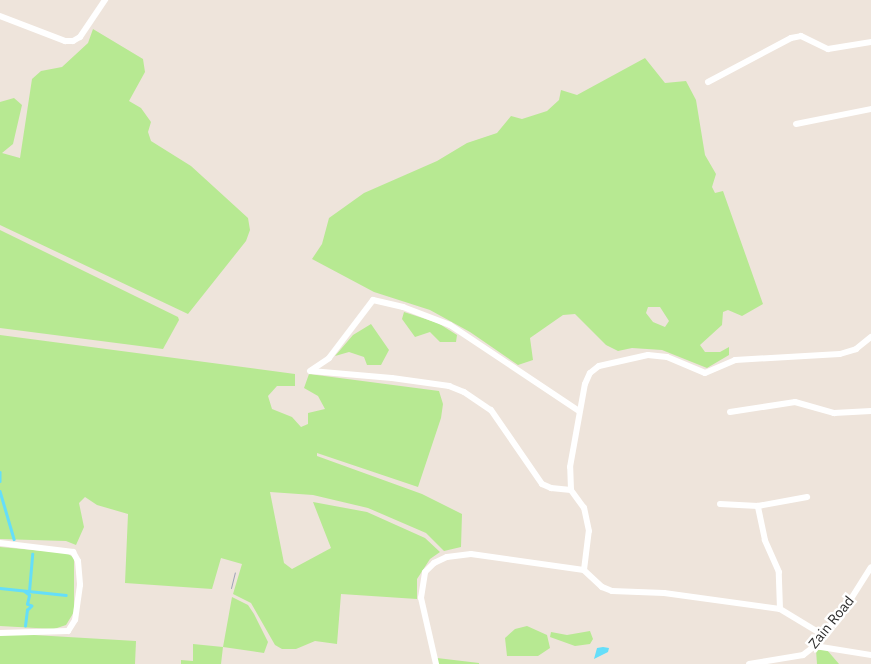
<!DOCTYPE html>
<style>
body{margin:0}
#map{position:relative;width:871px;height:664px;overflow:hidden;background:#eee4db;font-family:"IBM Plex Sans",sans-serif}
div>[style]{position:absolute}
.green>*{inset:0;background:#b7e992}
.water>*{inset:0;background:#65def9}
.stream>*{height:2.5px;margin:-1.25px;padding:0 1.25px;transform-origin:1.25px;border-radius:1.25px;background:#65def9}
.street>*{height:6px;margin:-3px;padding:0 3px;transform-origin:3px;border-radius:3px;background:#fff}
.tram>*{height:1px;margin:-0.5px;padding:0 0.5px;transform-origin:0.5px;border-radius:0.5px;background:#9da3b6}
span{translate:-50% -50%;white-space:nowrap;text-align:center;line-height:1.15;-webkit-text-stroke:5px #fff;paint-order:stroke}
.street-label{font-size:14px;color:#2a2a2a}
</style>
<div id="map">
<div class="green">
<div style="clip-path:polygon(93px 29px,143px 59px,145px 72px,129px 101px,141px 108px,151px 122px,148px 132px,151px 141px,191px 166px,248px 218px,250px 230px,246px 241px,188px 314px,0 225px,0 102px,14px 98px,22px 105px,13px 144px,2px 153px,20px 158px,32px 79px,41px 71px,62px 67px,88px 43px)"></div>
<div style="clip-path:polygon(evenodd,645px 58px,665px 83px,686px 81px,696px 100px,705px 155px,716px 174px,712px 187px,715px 193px,723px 191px,763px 304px,742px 316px,728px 310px,723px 312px,722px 325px,700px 345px,705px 352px,720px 352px,729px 347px,729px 355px,707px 368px,662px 350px,632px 348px,618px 351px,606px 345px,575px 314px,563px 315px,530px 338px,533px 360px,518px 365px,470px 332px,430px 310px,374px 292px,312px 259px,322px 244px,329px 218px,364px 193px,437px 161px,467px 143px,497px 133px,511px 116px,522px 119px,547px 111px,559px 100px,561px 90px,577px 95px,645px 58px,648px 307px,660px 307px,669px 321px,665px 327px,653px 322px,646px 313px,648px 307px)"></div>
<div style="clip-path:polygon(0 230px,178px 317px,179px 320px,163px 349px,0 328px)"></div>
<div style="clip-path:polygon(404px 312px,438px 323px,457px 335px,456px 342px,440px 342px,430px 332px,415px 337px,402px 319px)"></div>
<div style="clip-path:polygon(371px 324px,389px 350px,381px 365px,367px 365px,364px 357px,349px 352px,335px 356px,353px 335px)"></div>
<div style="clip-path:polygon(0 335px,295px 374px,295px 386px,277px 386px,268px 396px,272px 409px,292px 417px,301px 427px,308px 424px,308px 413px,325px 409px,318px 396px,304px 388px,309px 374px,439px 391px,443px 404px,441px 418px,418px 487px,317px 453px,317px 456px,422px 494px,462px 514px,461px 547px,444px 551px,426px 533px,368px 508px,313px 495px,270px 492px,284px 563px,292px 569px,331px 548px,313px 502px,367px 512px,425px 538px,440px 552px,430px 559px,417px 579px,417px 599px,341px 594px,337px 644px,315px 641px,296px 649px,282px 649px,275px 645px,251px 603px,233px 594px,242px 564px,221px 558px,212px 589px,125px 583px,128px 514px,97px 505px,85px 497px,79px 503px,84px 527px,76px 545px,66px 541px,0 539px)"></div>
<div style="clip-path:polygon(0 547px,67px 553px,74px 558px,74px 612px,66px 625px,54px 629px,0 626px)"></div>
<div style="clip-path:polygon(232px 597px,248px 605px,254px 614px,268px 642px,264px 653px,223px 647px,221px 664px,181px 664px,181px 660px,193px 661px,193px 644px,223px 647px)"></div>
<div style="clip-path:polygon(527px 626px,547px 635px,550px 648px,538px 656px,507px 656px,505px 638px,515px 629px)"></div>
<div style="clip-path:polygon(590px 631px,593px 639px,590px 644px,575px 646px,550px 637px,551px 632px,567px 635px)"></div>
<div style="clip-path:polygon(0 633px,136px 641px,135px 664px,0 664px)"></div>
<div style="clip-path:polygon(816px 650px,827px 650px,839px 664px,817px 664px)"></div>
<div style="clip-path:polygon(437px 658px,479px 663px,479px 664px,437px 664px)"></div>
</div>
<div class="water">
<div style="clip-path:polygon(603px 647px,609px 648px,608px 652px,594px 659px,597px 648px)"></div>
</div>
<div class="stream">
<div style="left:0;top:472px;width:9px;rotate:90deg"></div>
<div style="left:0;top:491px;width:50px;rotate:73.7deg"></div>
<div style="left:0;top:588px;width:66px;rotate:6.1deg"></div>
<div style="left:29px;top:591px;width:37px;rotate:-85deg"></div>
<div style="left:25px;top:626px;width:16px;rotate:-83deg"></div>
<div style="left:27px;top:610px;width:6px;rotate:-45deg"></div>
<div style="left:31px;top:606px;width:4px;rotate:-153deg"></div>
<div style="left:27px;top:604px;width:9px;rotate:-77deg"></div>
<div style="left:29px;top:595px;width:5px;rotate:-143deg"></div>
</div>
<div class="street">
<div style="left:0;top:16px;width:70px;rotate:21deg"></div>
<div style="left:65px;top:41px;width:8px"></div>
<div style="left:73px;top:41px;width:8px;rotate:-30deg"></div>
<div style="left:80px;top:37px;width:45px;rotate:-56deg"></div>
<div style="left:708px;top:82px;width:94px;rotate:-27.9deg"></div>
<div style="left:791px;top:38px;width:10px;rotate:-11deg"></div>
<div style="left:801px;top:36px;width:30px;rotate:26deg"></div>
<div style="left:828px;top:49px;width:44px;rotate:-9.2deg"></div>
<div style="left:796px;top:124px;width:76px;rotate:-11.3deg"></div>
<div style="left:310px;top:371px;width:23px;rotate:-34deg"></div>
<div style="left:329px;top:358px;width:73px;rotate:-52.8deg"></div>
<div style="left:373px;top:300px;width:31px;rotate:13deg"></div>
<div style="left:403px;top:307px;width:50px;rotate:21deg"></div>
<div style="left:450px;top:325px;width:155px;rotate:33.7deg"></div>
<div style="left:311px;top:371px;width:81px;rotate:4.9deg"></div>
<div style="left:392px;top:378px;width:58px;rotate:8deg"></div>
<div style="left:449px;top:386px;width:16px;rotate:22deg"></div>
<div style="left:464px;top:392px;width:32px;rotate:34deg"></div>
<div style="left:491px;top:410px;width:90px;rotate:55.4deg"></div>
<div style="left:542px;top:484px;width:10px;rotate:24deg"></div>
<div style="left:551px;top:488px;width:20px;rotate:6deg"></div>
<div style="left:730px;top:412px;width:66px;rotate:-8.7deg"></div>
<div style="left:795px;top:402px;width:41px;rotate:15.8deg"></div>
<div style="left:834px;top:413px;width:37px;rotate:-3deg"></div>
<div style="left:720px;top:504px;width:38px;rotate:3deg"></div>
<div style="left:0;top:543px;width:74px;rotate:7deg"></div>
<div style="left:73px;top:552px;width:10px;rotate:61deg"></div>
<div style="left:78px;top:561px;width:24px;rotate:85deg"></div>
<div style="left:80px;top:585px;width:35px;rotate:98deg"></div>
<div style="left:75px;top:620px;width:13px;rotate:122deg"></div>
<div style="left:68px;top:631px;width:68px;rotate:178.3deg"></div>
<div style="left:780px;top:609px;width:37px;rotate:-92deg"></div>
<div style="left:779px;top:572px;width:35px;rotate:-114deg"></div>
<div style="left:765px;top:540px;width:35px;rotate:-102deg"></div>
<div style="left:758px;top:506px;width:50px;rotate:-10.4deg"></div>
<div style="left:823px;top:635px;width:50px;rotate:-148.8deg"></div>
<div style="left:780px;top:609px;width:117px;rotate:-172.1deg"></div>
<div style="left:664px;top:593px;width:52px;rotate:-177.8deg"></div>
<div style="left:612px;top:591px;width:11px;rotate:-158deg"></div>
<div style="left:602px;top:587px;width:25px;rotate:-137deg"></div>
<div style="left:584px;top:570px;width:39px;rotate:-83deg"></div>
<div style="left:589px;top:531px;width:24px;rotate:-102deg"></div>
<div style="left:584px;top:508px;width:22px;rotate:-126deg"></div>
<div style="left:571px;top:490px;width:23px;rotate:-92deg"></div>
<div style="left:570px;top:467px;width:84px;rotate:-79.8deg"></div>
<div style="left:585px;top:384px;width:12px;rotate:-66deg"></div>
<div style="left:590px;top:373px;width:11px;rotate:-38deg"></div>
<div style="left:599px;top:366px;width:50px;rotate:-12.7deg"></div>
<div style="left:648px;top:355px;width:19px;rotate:6deg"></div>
<div style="left:667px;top:357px;width:41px;rotate:22.8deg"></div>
<div style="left:705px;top:373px;width:33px;rotate:-23deg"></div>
<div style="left:735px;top:360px;width:105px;rotate:-3.3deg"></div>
<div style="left:840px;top:354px;width:17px;rotate:-17deg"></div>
<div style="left:856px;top:349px;width:19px;rotate:-39deg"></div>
<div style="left:815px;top:646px;width:57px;rotate:9.1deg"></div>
<div style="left:436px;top:664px;width:68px;rotate:-102.8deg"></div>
<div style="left:421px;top:598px;width:26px;rotate:-81deg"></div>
<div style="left:425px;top:572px;width:13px;rotate:-45deg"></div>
<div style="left:434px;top:563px;width:14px;rotate:-25deg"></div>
<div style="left:447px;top:557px;width:24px;rotate:-7deg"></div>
<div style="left:471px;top:554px;width:114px;rotate:8.1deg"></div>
<div style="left:749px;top:664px;width:55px;rotate:-9.5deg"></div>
<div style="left:803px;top:655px;width:15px;rotate:-37deg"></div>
<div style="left:815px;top:646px;width:56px;rotate:-52.3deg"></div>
<div style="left:849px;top:602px;width:41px;rotate:-57.8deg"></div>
</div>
<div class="tram">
<div style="left:231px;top:588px;width:16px;rotate:-76deg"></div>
</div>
<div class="street-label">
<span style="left:831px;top:622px;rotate:-51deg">Zain Road</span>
</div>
</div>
